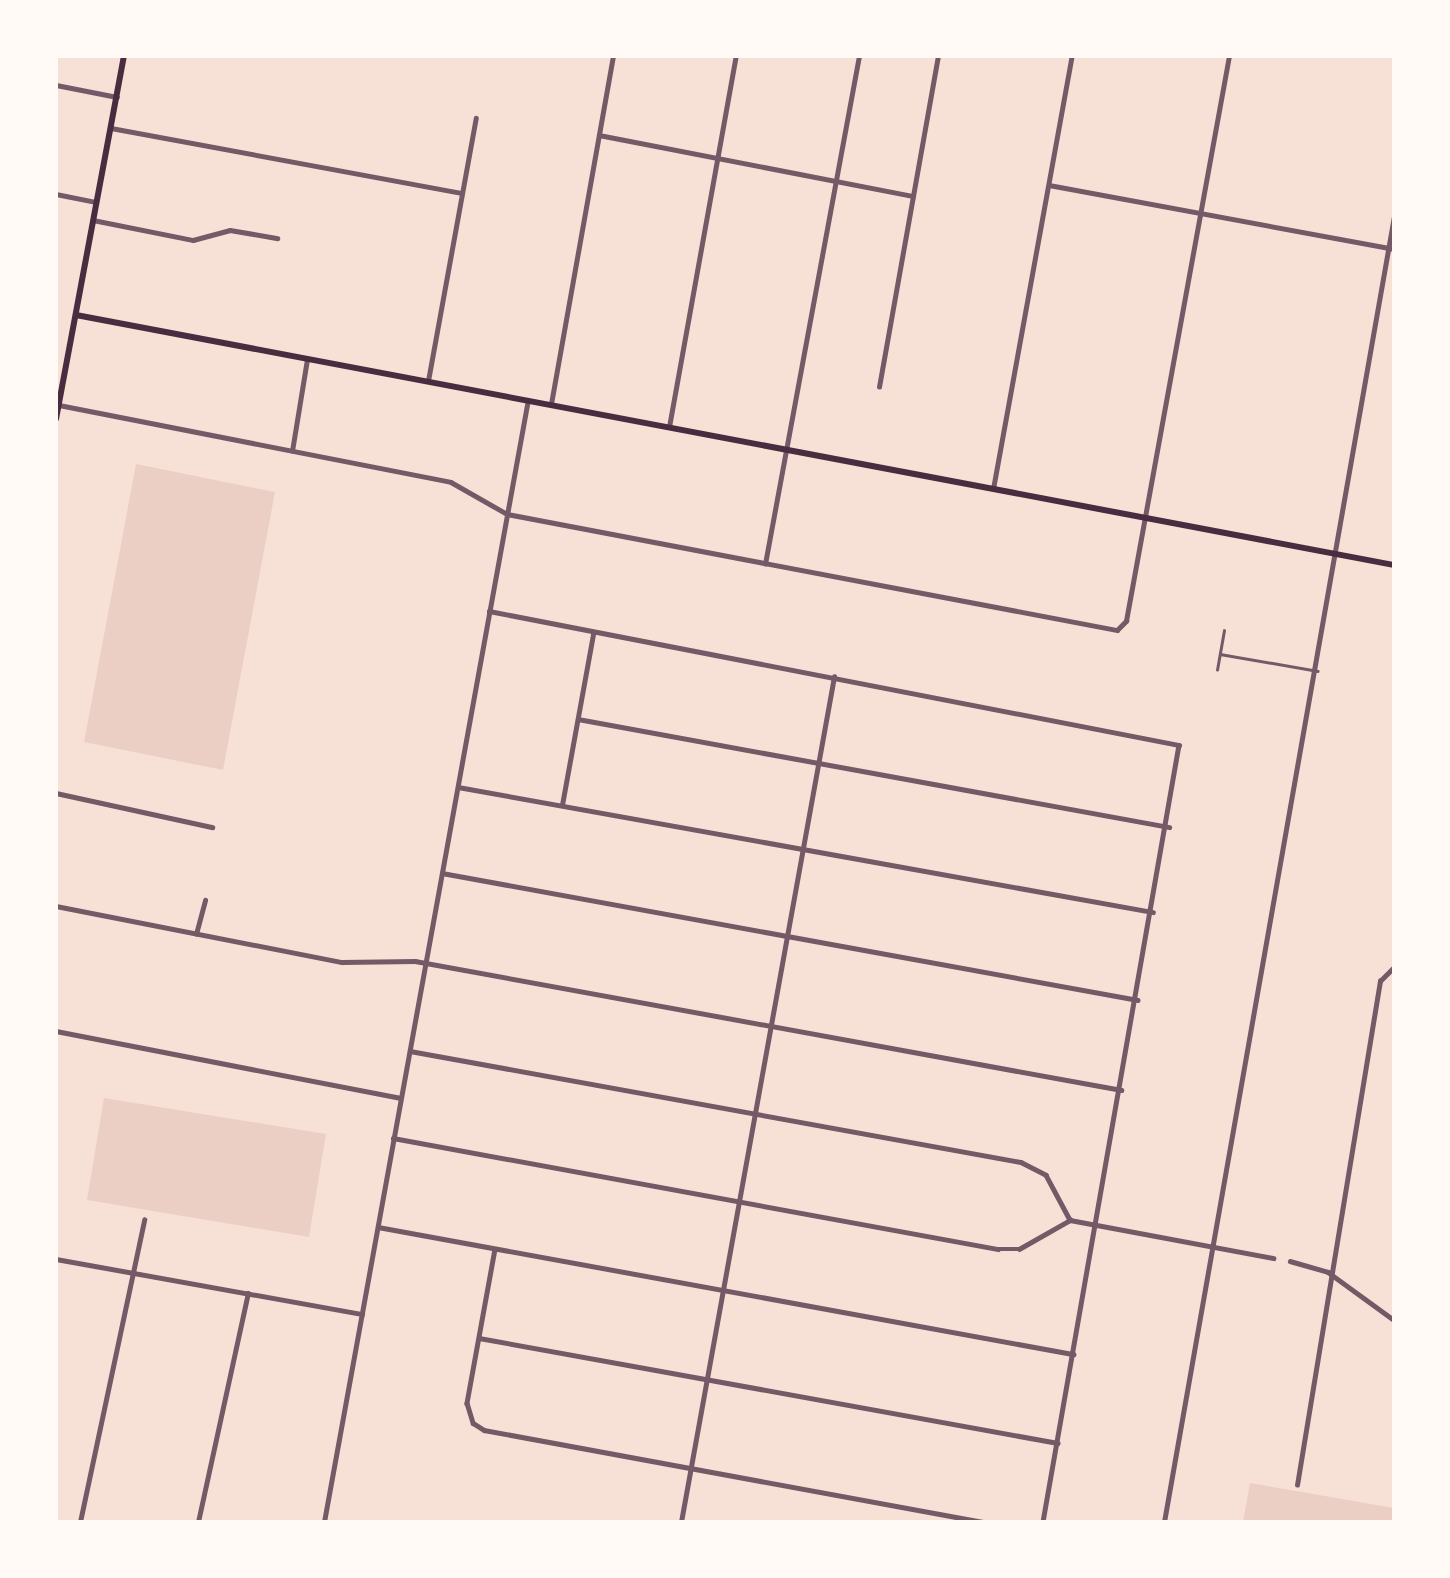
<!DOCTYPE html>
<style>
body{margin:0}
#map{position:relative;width:1450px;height:1578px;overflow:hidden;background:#f7e1d7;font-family:"PT Sans Narrow",sans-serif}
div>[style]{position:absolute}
.green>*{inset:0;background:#ebcfc5}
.service>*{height:2.5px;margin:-1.25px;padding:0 1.25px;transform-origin:1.25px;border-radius:1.25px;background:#755966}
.minor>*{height:4.5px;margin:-2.25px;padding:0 2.25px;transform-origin:2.25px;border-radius:2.25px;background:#755966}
.tertiary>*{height:5px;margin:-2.5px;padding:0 2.5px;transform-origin:2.5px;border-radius:2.5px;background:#755966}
.secondary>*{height:6px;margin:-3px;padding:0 3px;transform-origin:3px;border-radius:3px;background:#4a2c40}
span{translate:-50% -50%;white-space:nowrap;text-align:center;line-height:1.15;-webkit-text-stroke:5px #fffaf5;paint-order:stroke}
.frame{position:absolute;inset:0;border:58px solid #fffaf5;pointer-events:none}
</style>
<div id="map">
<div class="green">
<div style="clip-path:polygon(136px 464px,275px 492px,223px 770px,84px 742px)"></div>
<div style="clip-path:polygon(104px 1098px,326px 1134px,309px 1237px,87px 1200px)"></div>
<div style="clip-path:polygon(1250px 1483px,1394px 1508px,1394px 1522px,1243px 1522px)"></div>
</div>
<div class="service">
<div style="left:1220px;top:654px;width:99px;rotate:9.8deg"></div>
<div style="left:1217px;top:670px;width:40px;rotate:-80deg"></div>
</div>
<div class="minor">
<div style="left:111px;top:128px;width:357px;rotate:10.5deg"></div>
<div style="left:599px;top:135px;width:320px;rotate:11deg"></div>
<div style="left:1049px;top:185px;width:351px;rotate:10.5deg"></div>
<div style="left:56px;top:194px;width:41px;rotate:11.3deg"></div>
<div style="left:93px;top:220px;width:102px;rotate:11.3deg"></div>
<div style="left:193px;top:240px;width:38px;rotate:-15deg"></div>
<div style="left:230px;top:230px;width:48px;rotate:9.7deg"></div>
<div style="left:428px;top:381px;width:267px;rotate:-79.7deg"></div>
<div style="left:879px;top:387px;width:336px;rotate:-79.9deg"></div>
<div style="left:551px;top:404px;width:353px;rotate:-79.9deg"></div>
<div style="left:59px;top:405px;width:399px;rotate:11.1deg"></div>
<div style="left:451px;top:482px;width:64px;rotate:29.7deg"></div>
<div style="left:507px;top:514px;width:621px;rotate:10.77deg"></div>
<div style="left:1117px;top:630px;width:13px;rotate:-45deg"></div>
<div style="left:1126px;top:621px;width:574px;rotate:-79.67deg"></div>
<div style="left:669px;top:427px;width:377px;rotate:-79.8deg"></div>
<div style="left:292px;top:451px;width:93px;rotate:-80.7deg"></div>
<div style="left:993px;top:489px;width:440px;rotate:-79.7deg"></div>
<div style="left:765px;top:564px;width:517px;rotate:-79.52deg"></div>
<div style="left:489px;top:611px;width:703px;rotate:10.99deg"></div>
<div style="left:1179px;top:745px;width:789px;rotate:99.93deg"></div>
<div style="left:578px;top:719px;width:601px;rotate:10.36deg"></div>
<div style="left:458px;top:787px;width:706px;rotate:10.2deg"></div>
<div style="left:56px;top:793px;width:160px;rotate:12.3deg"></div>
<div style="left:562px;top:805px;width:174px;rotate:-79.7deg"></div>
<div style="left:442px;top:873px;width:707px;rotate:10.34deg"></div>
<div style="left:56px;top:906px;width:291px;rotate:11.1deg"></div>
<div style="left:342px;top:962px;width:73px;rotate:-0.8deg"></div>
<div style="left:415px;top:961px;width:718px;rotate:10.35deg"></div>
<div style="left:196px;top:934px;width:35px;rotate:-75deg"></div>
<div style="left:56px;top:1031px;width:351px;rotate:11deg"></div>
<div style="left:410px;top:1051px;width:621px;rotate:10.3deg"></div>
<div style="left:1021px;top:1162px;width:28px;rotate:27deg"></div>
<div style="left:1046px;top:1175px;width:51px;rotate:61.9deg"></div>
<div style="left:1070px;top:1220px;width:207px;rotate:10.6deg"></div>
<div style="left:393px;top:1138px;width:615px;rotate:10.4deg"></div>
<div style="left:998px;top:1249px;width:21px"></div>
<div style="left:1019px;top:1249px;width:59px;rotate:-29.6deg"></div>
<div style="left:378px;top:1227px;width:707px;rotate:10.36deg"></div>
<div style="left:495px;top:1249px;width:157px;rotate:100.3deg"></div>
<div style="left:467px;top:1403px;width:21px;rotate:73deg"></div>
<div style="left:473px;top:1423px;width:13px;rotate:32deg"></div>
<div style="left:484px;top:1430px;width:507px;rotate:10.45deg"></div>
<div style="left:56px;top:1259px;width:311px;rotate:10.2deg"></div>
<div style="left:1290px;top:1261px;width:40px;rotate:16deg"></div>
<div style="left:1328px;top:1272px;width:82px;rotate:36deg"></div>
<div style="left:479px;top:1338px;width:588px;rotate:10.28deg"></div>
<div style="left:1297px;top:1485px;width:511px;rotate:-80.65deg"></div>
<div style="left:1380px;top:981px;width:20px;rotate:-45deg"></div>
<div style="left:80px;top:1522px;width:309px;rotate:-78deg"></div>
<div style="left:198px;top:1522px;width:234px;rotate:-77.7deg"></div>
<div style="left:324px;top:1522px;width:1140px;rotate:-79.7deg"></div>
<div style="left:681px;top:1522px;width:859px;rotate:-79.74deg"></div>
<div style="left:1164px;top:1522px;width:1326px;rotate:-80.01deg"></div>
</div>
<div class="tertiary">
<div style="left:56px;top:85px;width:62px;rotate:11.1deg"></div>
</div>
<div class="secondary">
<div style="left:76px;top:315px;width:1342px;rotate:10.74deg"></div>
<div style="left:56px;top:419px;width:369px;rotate:-79.4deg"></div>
</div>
<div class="frame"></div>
</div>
